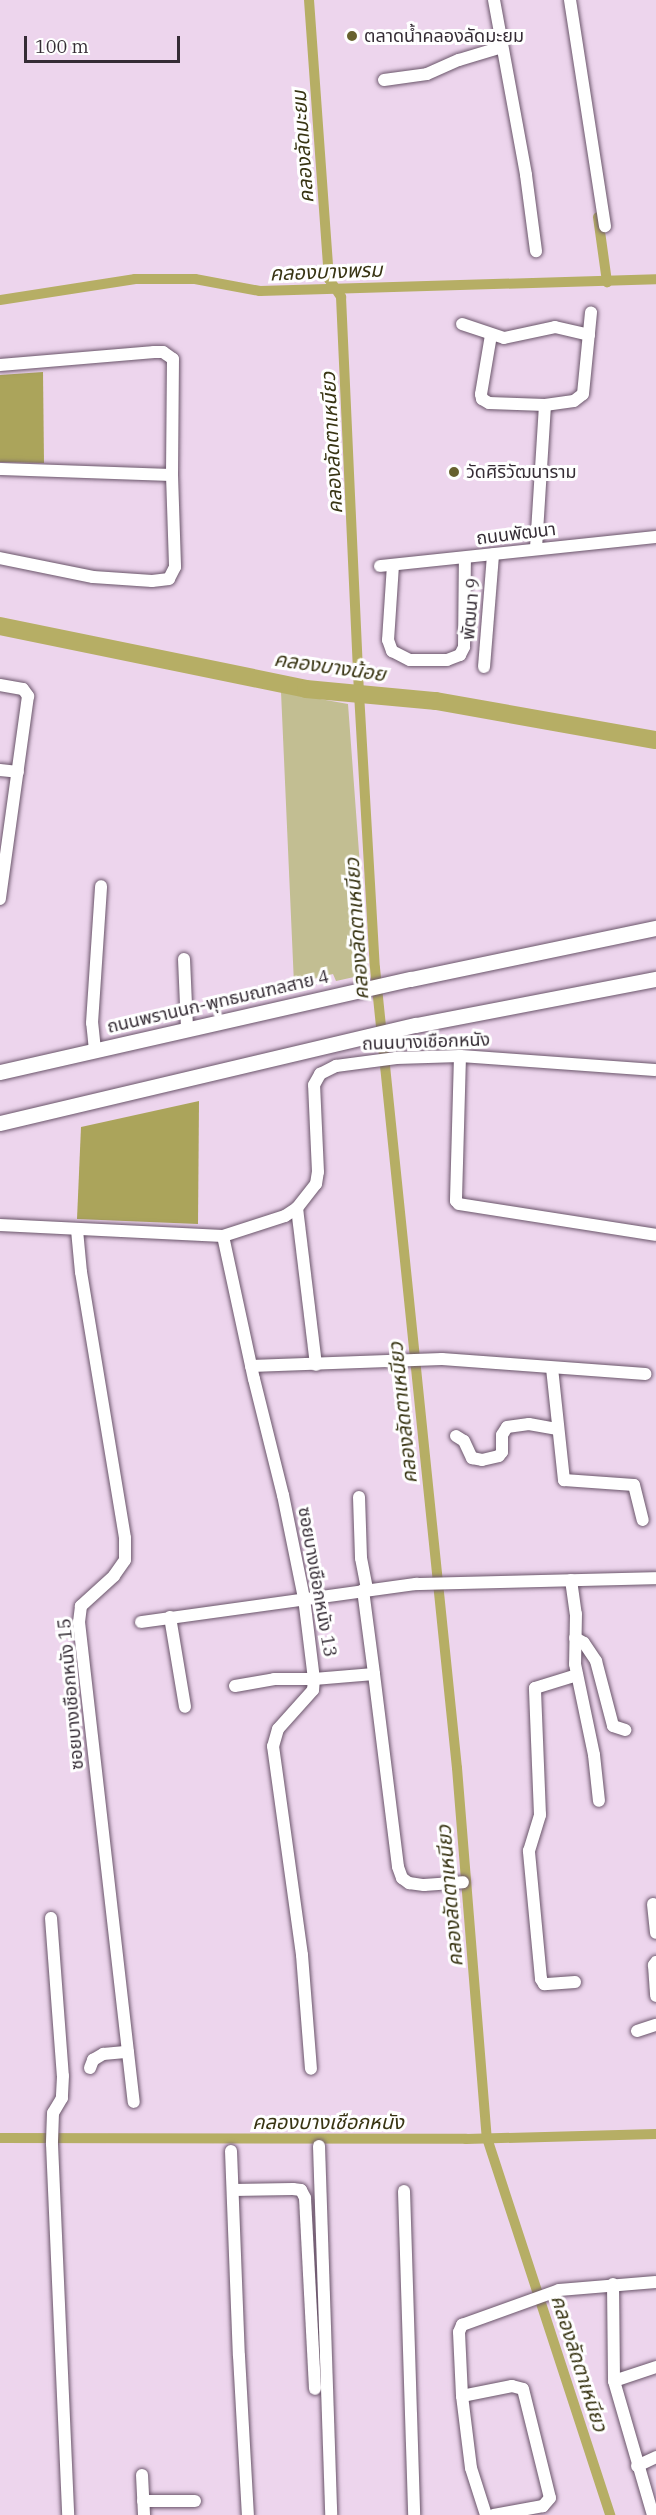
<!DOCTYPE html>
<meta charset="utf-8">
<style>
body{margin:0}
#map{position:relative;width:656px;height:2515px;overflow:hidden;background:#edd5ed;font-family:"IBM Plex Serif","Noto Sans Thai",serif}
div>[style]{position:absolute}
.green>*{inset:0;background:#c2be92}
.forest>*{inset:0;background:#aba45b}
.canal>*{height:10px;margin:-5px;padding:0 5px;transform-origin:5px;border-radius:5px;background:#b6ae65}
.river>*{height:18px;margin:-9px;padding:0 9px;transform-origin:9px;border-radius:9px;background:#b6ae65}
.roads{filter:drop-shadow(0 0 2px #6a556a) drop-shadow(0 0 2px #6a556a)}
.minor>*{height:12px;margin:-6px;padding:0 6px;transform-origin:6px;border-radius:6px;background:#fff}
.major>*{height:15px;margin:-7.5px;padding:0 7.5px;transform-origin:7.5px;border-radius:7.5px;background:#fff}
.dots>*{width:16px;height:16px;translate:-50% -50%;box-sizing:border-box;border:3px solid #fff;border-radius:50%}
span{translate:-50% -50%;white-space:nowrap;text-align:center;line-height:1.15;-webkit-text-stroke:6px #fff;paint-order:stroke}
.poi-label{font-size:18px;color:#352c35}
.left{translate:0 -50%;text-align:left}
.street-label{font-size:18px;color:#352c35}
.water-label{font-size:20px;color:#383413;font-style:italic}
.scale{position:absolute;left:24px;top:36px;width:156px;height:27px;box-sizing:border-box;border:3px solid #352c35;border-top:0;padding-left:8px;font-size:18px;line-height:21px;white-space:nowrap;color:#352c35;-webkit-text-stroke:4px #fff;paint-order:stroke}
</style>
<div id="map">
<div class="green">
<div style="clip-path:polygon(281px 692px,348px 704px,368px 974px,336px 981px,333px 974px,294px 984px)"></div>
</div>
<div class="forest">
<div style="clip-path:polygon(43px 372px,44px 463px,0 462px,0 375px)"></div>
<div style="clip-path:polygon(199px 1101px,198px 1224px,77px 1219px,81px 1127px)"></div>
</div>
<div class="canal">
<div style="left:309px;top:0;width:280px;rotate:85.9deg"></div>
<div style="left:329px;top:279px;width:22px;rotate:56deg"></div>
<div style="left:341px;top:297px;width:396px;rotate:87.4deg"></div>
<div style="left:359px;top:693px;width:275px;rotate:86.7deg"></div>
<div style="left:375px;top:968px;width:804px;rotate:84.15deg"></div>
<div style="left:457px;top:1768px;width:371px;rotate:85.4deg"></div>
<div style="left:487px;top:2138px;width:397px;rotate:71.9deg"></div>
<div style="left:598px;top:217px;width:66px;rotate:82.1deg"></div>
<div style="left:0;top:300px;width:137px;rotate:-8.8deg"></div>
<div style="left:135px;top:279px;width:60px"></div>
<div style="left:195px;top:279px;width:66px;rotate:10.5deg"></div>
<div style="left:260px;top:291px;width:396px;rotate:-1.7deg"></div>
<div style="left:0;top:2138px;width:466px;rotate:0.1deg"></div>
<div style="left:466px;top:2139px;width:190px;rotate:-1.5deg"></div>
</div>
<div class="river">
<div style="left:0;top:626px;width:312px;rotate:11.6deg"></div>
<div style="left:306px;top:689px;width:131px;rotate:5.3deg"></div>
<div style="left:436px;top:701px;width:223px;rotate:10.1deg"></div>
</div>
<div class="roads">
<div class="minor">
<div style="left:494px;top:0;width:178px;rotate:79.6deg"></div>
<div style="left:526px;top:175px;width:77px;rotate:82.5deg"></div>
<div style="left:570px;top:0;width:229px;rotate:81.2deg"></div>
<div style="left:384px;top:80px;width:43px;rotate:-7.9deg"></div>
<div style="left:427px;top:74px;width:35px;rotate:-24deg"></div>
<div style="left:459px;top:60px;width:45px;rotate:-16.8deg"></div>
<div style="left:462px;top:324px;width:44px;rotate:18.4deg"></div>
<div style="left:504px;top:338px;width:52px;rotate:-12.2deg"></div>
<div style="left:555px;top:327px;width:35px;rotate:13deg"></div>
<div style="left:491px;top:335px;width:60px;rotate:99.6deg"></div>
<div style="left:481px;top:394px;width:5px;rotate:79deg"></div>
<div style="left:482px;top:399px;width:8px;rotate:30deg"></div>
<div style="left:489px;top:403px;width:56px;rotate:2deg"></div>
<div style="left:0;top:365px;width:155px;rotate:-4.8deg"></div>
<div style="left:154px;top:352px;width:9px"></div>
<div style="left:163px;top:352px;width:12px;rotate:35deg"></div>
<div style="left:173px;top:359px;width:116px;rotate:90.5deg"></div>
<div style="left:172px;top:475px;width:92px;rotate:88.1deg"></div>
<div style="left:175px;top:567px;width:13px;rotate:117deg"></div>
<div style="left:169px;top:579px;width:17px;rotate:173deg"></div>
<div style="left:152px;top:581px;width:59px;rotate:-176.1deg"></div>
<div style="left:93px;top:577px;width:95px;rotate:-168.5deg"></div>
<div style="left:0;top:469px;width:172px;rotate:2deg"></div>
<div style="left:536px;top:548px;width:143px;rotate:-86.4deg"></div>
<div style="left:545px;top:405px;width:29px;rotate:-8deg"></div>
<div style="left:574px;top:401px;width:11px;rotate:-38deg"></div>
<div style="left:583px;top:394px;width:82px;rotate:-84.4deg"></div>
<div style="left:393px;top:565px;width:75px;rotate:93.8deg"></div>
<div style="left:388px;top:640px;width:12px;rotate:70deg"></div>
<div style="left:392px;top:651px;width:20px;rotate:27deg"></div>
<div style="left:410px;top:660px;width:37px"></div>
<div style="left:447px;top:660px;width:14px;rotate:-21deg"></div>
<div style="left:460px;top:655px;width:9px;rotate:-63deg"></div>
<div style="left:464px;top:647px;width:89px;rotate:-89.4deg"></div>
<div style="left:380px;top:566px;width:278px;rotate:-6deg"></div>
<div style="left:484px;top:667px;width:113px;rotate:-85.4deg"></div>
<div style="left:0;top:685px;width:23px;rotate:10deg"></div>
<div style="left:23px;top:689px;width:9px;rotate:54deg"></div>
<div style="left:28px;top:696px;width:205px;rotate:97.9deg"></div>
<div style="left:0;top:770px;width:18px;rotate:6deg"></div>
<div style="left:184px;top:959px;width:70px;rotate:87.5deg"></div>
<div style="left:95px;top:1050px;width:27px;rotate:-96deg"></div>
<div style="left:92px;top:1023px;width:137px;rotate:-86.2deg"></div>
<div style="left:460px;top:1056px;width:145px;rotate:91.6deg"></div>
<div style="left:456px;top:1201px;width:4px;rotate:45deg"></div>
<div style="left:459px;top:1204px;width:199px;rotate:8.9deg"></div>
<div style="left:297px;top:1208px;width:158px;rotate:83.1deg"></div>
<div style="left:0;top:1225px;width:223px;rotate:2.8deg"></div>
<div style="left:223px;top:1236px;width:65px;rotate:-17.9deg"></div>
<div style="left:285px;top:1216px;width:14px;rotate:-34deg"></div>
<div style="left:297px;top:1208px;width:31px;rotate:-52deg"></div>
<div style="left:316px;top:1184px;width:12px;rotate:-81deg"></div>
<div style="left:318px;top:1172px;width:87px;rotate:-92.6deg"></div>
<div style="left:314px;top:1085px;width:13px;rotate:-61deg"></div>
<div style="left:320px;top:1074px;width:18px;rotate:-27deg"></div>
<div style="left:336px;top:1066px;width:61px;rotate:-7.6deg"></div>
<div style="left:396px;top:1058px;width:64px;rotate:-1.8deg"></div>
<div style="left:460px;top:1056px;width:196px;rotate:4.1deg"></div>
<div style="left:77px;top:1230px;width:42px;rotate:84.6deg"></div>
<div style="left:81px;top:1272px;width:270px;rotate:80.6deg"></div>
<div style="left:125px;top:1538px;width:22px;rotate:90deg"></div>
<div style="left:125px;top:1560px;width:19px;rotate:125deg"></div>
<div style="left:114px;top:1576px;width:45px;rotate:137.7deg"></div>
<div style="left:81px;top:1606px;width:16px;rotate:97deg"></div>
<div style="left:79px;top:1622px;width:483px;rotate:83.5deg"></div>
<div style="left:223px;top:1236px;width:146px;rotate:77.8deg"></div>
<div style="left:254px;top:1379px;width:120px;rotate:76deg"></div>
<div style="left:283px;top:1495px;width:105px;rotate:78.5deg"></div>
<div style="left:304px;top:1598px;width:82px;rotate:83deg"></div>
<div style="left:314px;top:1679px;width:11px;rotate:95deg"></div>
<div style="left:313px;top:1690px;width:52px;rotate:131.9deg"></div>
<div style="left:278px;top:1729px;width:18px;rotate:106deg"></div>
<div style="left:273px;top:1746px;width:211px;rotate:82.1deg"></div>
<div style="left:302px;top:1955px;width:114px;rotate:85.5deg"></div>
<div style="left:251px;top:1366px;width:191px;rotate:-2.1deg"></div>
<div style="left:442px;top:1359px;width:204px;rotate:4.2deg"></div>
<div style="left:552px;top:1368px;width:113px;rotate:83.9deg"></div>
<div style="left:564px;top:1480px;width:70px;rotate:4.1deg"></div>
<div style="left:634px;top:1485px;width:36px;rotate:76deg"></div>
<div style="left:456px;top:1436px;width:9px;rotate:32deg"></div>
<div style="left:464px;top:1441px;width:19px;rotate:65deg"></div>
<div style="left:472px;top:1458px;width:10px;rotate:11deg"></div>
<div style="left:482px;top:1460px;width:17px;rotate:-13deg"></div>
<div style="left:499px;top:1456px;width:5px;rotate:-53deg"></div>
<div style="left:502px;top:1452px;width:17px;rotate:-90deg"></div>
<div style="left:502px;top:1435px;width:9px;rotate:-58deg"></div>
<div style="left:507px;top:1427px;width:22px;rotate:-8deg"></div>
<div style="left:529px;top:1424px;width:29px;rotate:10deg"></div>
<div style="left:359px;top:1497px;width:61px;rotate:88.1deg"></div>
<div style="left:361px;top:1558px;width:32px;rotate:79deg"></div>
<div style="left:571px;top:1580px;width:34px;rotate:82deg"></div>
<div style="left:576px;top:1614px;width:50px;rotate:91.1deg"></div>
<div style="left:575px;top:1664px;width:93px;rotate:78.2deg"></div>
<div style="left:594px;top:1755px;width:46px;rotate:83.8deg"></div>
<div style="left:363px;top:1590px;width:85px;rotate:82.5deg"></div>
<div style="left:170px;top:1617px;width:91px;rotate:80.5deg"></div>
<div style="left:141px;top:1622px;width:278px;rotate:-7.9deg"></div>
<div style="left:416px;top:1584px;width:240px;rotate:-1.4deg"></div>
<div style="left:575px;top:1638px;width:10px;rotate:29deg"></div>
<div style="left:584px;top:1643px;width:22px;rotate:56deg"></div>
<div style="left:596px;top:1661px;width:67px;rotate:75.3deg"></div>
<div style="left:613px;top:1726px;width:13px;rotate:18deg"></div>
<div style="left:235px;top:1686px;width:40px;rotate:-10deg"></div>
<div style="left:274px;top:1679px;width:40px"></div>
<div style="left:314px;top:1679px;width:60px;rotate:-4.8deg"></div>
<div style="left:374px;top:1674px;width:194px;rotate:82.9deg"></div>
<div style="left:398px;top:1867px;width:12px;rotate:70deg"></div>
<div style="left:402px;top:1878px;width:9px;rotate:36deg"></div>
<div style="left:409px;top:1883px;width:15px;rotate:8deg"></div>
<div style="left:424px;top:1885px;width:39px;rotate:-4deg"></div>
<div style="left:653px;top:1904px;width:29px;rotate:84deg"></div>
<div style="left:51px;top:1918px;width:158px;rotate:85.7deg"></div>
<div style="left:63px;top:2076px;width:22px;rotate:93deg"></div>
<div style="left:62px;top:2098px;width:17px;rotate:121deg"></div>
<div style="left:53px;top:2113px;width:31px;rotate:92deg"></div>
<div style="left:52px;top:2144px;width:371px;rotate:87.5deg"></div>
<div style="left:656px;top:1962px;width:4px;rotate:124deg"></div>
<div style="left:654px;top:1965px;width:31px;rotate:86deg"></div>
<div style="left:575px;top:1982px;width:31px;rotate:176deg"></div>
<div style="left:544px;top:1984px;width:6px;rotate:-121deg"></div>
<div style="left:541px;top:1979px;width:129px;rotate:-95.4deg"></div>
<div style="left:529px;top:1851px;width:38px;rotate:-73deg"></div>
<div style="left:540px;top:1815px;width:127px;rotate:-92.3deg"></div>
<div style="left:535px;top:1688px;width:44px;rotate:-17.2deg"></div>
<div style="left:637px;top:2031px;width:20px;rotate:-18deg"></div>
<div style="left:90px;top:2068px;width:9px;rotate:-69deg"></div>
<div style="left:93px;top:2060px;width:12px;rotate:-31deg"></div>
<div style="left:103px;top:2054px;width:25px;rotate:-5deg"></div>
<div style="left:319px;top:2146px;width:369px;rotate:88.1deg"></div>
<div style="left:231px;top:2151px;width:205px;rotate:87.8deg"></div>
<div style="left:239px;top:2356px;width:159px;rotate:86.8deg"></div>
<div style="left:233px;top:2190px;width:60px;rotate:-1deg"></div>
<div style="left:293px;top:2189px;width:8px;rotate:7deg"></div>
<div style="left:301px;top:2190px;width:9px;rotate:63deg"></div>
<div style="left:305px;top:2198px;width:191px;rotate:87deg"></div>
<div style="left:404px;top:2191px;width:324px;rotate:88.2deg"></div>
<div style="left:613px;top:2284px;width:97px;rotate:89.4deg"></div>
<div style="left:614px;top:2381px;width:140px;rotate:73.8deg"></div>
<div style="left:614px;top:2381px;width:44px;rotate:-18.4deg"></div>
<div style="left:462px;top:2396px;width:51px;rotate:-11.3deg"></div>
<div style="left:512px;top:2386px;width:11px;rotate:15deg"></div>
<div style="left:523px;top:2389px;width:112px;rotate:76.1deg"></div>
<div style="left:550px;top:2498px;width:11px;rotate:131deg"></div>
<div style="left:543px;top:2506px;width:50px;rotate:169.6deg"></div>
<div style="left:637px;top:2466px;width:21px;rotate:-25deg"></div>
<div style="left:142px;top:2475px;width:40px;rotate:87.1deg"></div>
<div style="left:143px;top:2501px;width:52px"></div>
<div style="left:486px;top:2515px;width:49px;rotate:-107.7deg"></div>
<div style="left:471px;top:2468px;width:73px;rotate:-97.1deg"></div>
<div style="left:462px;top:2396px;width:64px;rotate:-92.7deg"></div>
<div style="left:459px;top:2332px;width:8px;rotate:-67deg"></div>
<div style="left:462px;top:2325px;width:103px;rotate:-19.8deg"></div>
<div style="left:559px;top:2290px;width:97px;rotate:-4.7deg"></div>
</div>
<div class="major">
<div style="left:0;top:1072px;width:421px;rotate:-12.8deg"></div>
<div style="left:411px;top:979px;width:250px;rotate:-11.8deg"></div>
<div style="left:0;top:1123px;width:427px;rotate:-13.3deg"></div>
<div style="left:416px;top:1025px;width:244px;rotate:-10.9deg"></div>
</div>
</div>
<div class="dots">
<div style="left:352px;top:36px;background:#67612e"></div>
<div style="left:454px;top:472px;background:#67612e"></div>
</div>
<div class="poi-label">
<span class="left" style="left:364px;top:36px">ตลาดน้ำคลองลัดมะยม</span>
<span class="left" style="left:466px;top:472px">วัดศิริวัฒนาราม</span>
</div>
<div class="street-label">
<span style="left:516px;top:534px;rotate:-7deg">ถนนพัฒนา</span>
<span style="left:471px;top:609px;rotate:-85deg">พัฒนา 9</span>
<span style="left:218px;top:1002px;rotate:-13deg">ถนนพรานนก-พุทธมณฑลสาย 4</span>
<span style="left:426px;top:1042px;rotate:-2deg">ถนนบางเชือกหนัง</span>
<span style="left:317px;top:1582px;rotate:80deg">ซอยบางเชือกหนัง 13</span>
<span style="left:71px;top:1694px;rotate:-95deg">ซอยบางเชือกหนัง 15</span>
</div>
<div class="water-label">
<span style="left:302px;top:147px;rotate:-94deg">คลองลัดมะยม</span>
<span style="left:326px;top:271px;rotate:-2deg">คลองบางพรม</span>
<span style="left:331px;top:443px;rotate:-93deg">คลองลัดตาเหนียว</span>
<span style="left:330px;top:666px;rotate:8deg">คลองบางน้อย</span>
<span style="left:356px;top:929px;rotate:-94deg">คลองลัดตาเหนียว</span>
<span style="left:402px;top:1413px;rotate:-96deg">คลองลัดตาเหนียว</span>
<span style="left:449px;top:1896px;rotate:-95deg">คลองลัดตาเหนียว</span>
<span style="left:328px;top:2121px">คลองบางเชือกหนัง</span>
<span style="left:580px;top:2363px;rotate:72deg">คลองลัดตาเหนียว</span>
</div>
<div class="scale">100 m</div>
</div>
